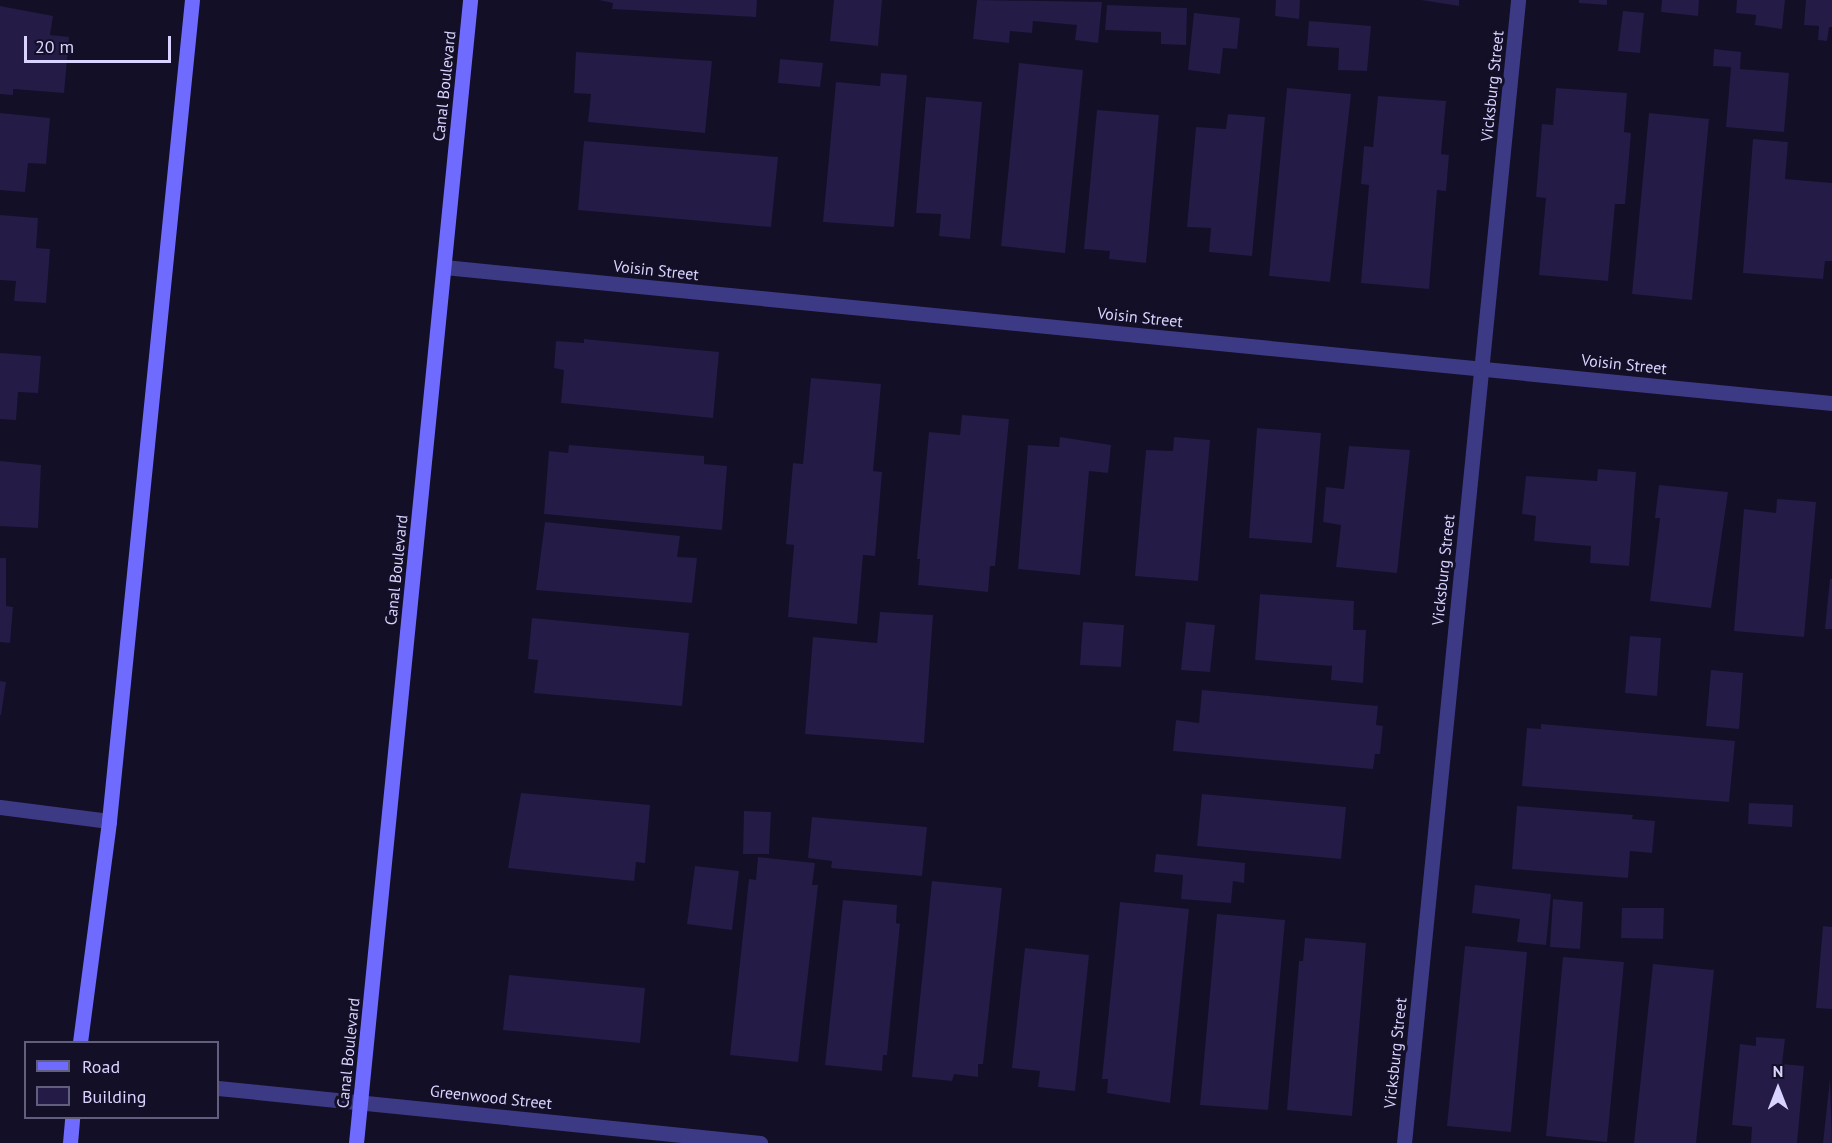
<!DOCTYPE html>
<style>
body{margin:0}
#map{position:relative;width:1832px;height:1143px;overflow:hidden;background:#130f26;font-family:"PT Sans",sans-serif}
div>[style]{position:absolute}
.building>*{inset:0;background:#241b47}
.minor>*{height:15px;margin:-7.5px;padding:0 7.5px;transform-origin:7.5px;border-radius:7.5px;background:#3d3a85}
.secondary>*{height:15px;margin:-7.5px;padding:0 7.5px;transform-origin:7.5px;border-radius:7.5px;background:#6f6bff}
span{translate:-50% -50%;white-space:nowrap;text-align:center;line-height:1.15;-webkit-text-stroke:6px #130f26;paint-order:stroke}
.street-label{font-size:16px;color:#d9d4ff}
.legend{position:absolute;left:24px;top:1041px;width:195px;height:78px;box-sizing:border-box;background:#130f26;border:2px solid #625e7d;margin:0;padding:8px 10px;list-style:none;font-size:18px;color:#d9d4ff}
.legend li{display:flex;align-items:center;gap:12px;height:30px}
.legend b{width:30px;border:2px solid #625e7d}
.north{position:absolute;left:1748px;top:1059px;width:60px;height:60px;-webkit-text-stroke:4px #130f26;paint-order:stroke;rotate:0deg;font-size:16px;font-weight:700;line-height:24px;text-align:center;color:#d9d4ff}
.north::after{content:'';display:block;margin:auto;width:21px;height:27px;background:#d9d4ff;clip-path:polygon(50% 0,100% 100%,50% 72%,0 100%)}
.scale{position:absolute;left:24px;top:36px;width:147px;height:27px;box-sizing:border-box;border:3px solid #d9d4ff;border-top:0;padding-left:8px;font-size:18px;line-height:21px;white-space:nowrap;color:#d9d4ff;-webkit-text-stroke:4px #130f26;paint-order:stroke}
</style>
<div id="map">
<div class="building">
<div style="clip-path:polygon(599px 0,757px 0,756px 17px,612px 9px,613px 3px)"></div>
<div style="clip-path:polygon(834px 0,882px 0,878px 46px,830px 41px)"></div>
<div style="clip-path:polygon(977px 0,1102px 2px,1098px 43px,1075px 40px,1077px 25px,1033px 21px,1032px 33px,1010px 31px,1009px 43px,973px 39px)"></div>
<div style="clip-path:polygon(1276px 0,1300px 0,1299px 19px,1275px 16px)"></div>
<div style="clip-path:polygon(1421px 0,1459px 0,1459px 6px)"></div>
<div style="clip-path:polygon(1579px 0,1607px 0,1607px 5px,1579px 3px)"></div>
<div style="clip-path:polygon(1662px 0,1699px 0,1698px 16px,1661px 12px)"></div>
<div style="clip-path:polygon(1737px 0,1785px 0,1782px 29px,1755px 25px,1756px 15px,1736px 13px)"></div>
<div style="clip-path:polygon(1806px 0,1832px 0,1832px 27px,1829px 27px,1827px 41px,1818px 40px,1819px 26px,1804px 25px)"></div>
<div style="clip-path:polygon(1107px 5px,1187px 8px,1186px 45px,1161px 44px,1161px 32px,1105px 30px)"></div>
<div style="clip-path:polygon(0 6px,53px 16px,50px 35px,69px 37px,64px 93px,13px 89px,13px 95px,0 94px)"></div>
<div style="clip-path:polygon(1623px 11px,1644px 13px,1640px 53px,1618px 51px)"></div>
<div style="clip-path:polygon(1194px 13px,1240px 18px,1237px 49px,1223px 48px,1220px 74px,1188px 70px)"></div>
<div style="clip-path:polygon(1309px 21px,1371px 26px,1367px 71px,1338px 70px,1339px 48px,1307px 46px)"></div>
<div style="clip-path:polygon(1714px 49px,1741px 52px,1740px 69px,1789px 73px,1784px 132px,1726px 127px,1731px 67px,1713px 66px)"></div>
<div style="clip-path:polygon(576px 52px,712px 61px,705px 133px,588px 122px,591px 94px,574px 93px)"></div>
<div style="clip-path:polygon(780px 59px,823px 63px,820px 87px,778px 83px)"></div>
<div style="clip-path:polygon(1019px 63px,1083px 70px,1065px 253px,1001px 246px)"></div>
<div style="clip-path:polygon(881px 73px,907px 75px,894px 227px,823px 222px,836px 82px,880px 86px)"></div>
<div style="clip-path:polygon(1287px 88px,1351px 94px,1330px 282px,1269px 276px)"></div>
<div style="clip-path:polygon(1556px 88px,1627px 93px,1624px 132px,1631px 133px,1625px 204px,1615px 204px,1608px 281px,1539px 275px,1546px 198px,1536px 197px,1542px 124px,1553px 125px)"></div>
<div style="clip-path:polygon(1378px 96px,1446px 101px,1441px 154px,1449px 155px,1446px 191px,1437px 190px,1429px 289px,1361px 283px,1369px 185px,1361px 184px,1364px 146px,1373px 147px)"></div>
<div style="clip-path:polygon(926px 97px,982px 102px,970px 239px,939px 236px,941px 214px,916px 213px)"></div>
<div style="clip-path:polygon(1097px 110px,1159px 115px,1146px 263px,1109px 259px,1110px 251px,1084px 249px)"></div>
<div style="clip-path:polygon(0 113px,50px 118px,46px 164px,28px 163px,25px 192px,0 190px)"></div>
<div style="clip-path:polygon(1649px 113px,1709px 119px,1692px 300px,1632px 294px)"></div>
<div style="clip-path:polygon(1228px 114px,1265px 117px,1252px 256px,1209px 252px,1211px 228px,1187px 227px,1196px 127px,1226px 129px)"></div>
<div style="clip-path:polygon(1753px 139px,1788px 142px,1785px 179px,1832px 183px,1832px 261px,1825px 261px,1823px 279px,1743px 273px)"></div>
<div style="clip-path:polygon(584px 141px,778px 157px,771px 227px,578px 210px)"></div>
<div style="clip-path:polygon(0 215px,38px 218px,36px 248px,50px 249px,46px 303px,14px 301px,16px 281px,0 280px)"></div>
<div style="clip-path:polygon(584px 339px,719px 352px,713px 418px,561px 403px,564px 370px,554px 368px,556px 341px,584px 343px)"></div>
<div style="clip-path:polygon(0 353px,41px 356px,38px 393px,18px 392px,16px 420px,0 419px)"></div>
<div style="clip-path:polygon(811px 378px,881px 384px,873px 471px,882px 472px,875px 556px,863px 555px,857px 624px,788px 617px,794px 545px,786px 544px,793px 463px,803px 464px)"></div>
<div style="clip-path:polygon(962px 415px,1009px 419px,995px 566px,990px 566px,988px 592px,918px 585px,920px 559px,917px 559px,929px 432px,960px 435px)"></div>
<div style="clip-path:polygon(1257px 428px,1321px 433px,1312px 543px,1249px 538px)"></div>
<div style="clip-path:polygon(1060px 437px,1111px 445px,1108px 473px,1089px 471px,1080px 575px,1018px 569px,1028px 445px,1059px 447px)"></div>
<div style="clip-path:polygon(1174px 437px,1210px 440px,1198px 581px,1135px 576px,1146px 450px,1173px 451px)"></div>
<div style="clip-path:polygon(569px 445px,704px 456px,704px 464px,727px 466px,722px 530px,544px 514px,549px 451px,568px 453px)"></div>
<div style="clip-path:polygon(1349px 446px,1410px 450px,1397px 573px,1336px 567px,1341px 525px,1323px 522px,1326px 487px,1344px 489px)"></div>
<div style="clip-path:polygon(0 461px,41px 465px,38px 528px,0 526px)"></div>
<div style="clip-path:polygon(1598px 469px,1636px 472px,1629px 566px,1590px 563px,1591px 546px,1534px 541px,1536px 516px,1522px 514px,1526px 476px,1597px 481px)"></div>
<div style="clip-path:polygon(1659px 485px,1728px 492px,1711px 608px,1650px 601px,1660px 518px,1655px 518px)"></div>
<div style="clip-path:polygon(1777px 499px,1816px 502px,1804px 637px,1734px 631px,1744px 509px,1776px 513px)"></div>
<div style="clip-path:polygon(545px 522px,680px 536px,677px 557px,697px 558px,692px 603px,536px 590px)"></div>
<div style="clip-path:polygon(0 558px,6px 558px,6px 606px,13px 607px,10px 643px,0 642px)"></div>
<div style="clip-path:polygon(1830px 579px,1832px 579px,1832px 629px,1825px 629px)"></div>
<div style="clip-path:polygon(1260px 594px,1354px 601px,1353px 630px,1366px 630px,1363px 683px,1331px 680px,1332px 666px,1255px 660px)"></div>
<div style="clip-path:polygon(880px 612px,933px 615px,924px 743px,805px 734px,813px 637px,877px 643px)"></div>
<div style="clip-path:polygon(532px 618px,689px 633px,682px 706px,534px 693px,538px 660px,528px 659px)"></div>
<div style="clip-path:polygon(1083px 622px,1124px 625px,1121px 667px,1080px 665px)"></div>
<div style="clip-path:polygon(1186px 622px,1215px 625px,1210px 672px,1181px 670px)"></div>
<div style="clip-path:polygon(1630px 636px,1661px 638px,1657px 696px,1625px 693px)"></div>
<div style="clip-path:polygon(1711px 670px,1743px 673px,1739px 729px,1706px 726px)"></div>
<div style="clip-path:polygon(0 681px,6px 682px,1px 715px,0 715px)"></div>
<div style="clip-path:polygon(1202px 690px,1378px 706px,1376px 725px,1383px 726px,1380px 754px,1375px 754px,1373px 769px,1173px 751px,1176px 720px,1199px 723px)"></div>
<div style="clip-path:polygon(1541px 724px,1735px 741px,1729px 802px,1522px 786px,1527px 728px,1541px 729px)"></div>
<div style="clip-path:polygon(521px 793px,650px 805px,645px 863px,636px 862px,634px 881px,508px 868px)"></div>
<div style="clip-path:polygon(1202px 794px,1346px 807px,1341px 859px,1197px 846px)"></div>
<div style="clip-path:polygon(1749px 803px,1793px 805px,1792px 827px,1748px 824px)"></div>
<div style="clip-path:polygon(1517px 806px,1633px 815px,1632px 819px,1655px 821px,1652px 853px,1630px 851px,1628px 878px,1512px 869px)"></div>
<div style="clip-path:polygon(744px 811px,771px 812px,769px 854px,743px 854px)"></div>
<div style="clip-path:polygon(812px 817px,927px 827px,922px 876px,831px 868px,832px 861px,808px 858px)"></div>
<div style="clip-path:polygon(1156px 854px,1245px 863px,1244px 883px,1233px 881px,1231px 903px,1181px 899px,1183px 875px,1154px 872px)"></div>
<div style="clip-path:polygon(758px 857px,815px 863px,812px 885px,818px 885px,798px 1062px,730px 1055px,749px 879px,756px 880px)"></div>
<div style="clip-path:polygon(695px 866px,739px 871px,732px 930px,687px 924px)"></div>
<div style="clip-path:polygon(932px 881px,1002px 888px,983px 1064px,978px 1064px,978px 1077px,954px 1074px,952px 1081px,912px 1077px)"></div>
<div style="clip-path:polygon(1475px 885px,1551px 894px,1546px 945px,1517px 942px,1520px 919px,1472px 913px)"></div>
<div style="clip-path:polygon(1553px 899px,1583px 902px,1580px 949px,1550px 947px)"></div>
<div style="clip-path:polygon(843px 900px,897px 905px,896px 923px,900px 924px,887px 1055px,883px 1055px,882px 1071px,825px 1065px)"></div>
<div style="clip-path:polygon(1120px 902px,1189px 909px,1170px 1103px,1107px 1093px,1108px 1079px,1102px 1079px)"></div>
<div style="clip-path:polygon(1622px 908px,1664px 908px,1663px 939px,1621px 938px)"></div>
<div style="clip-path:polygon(1217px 914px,1285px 920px,1268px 1110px,1200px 1105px)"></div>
<div style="clip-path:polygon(1823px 926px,1832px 927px,1832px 1009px,1816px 1008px)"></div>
<div style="clip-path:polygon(1305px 938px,1366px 943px,1352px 1116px,1287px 1110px,1299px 961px,1303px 961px)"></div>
<div style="clip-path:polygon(1465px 946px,1527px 952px,1511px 1132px,1447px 1126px)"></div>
<div style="clip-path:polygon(1025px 948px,1089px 955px,1075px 1091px,1038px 1087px,1040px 1071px,1012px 1068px)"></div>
<div style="clip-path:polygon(1563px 957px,1624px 962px,1607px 1142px,1546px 1136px)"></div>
<div style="clip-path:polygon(1653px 964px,1714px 970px,1696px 1143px,1634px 1143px)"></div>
<div style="clip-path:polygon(509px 975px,645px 988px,640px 1043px,503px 1030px)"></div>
<div style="clip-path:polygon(1756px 1037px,1785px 1039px,1782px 1064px,1804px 1066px,1797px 1143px,1751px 1143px,1752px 1127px,1732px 1125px,1740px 1044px,1756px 1046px)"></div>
<div style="clip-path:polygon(1830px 1079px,1832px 1143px,1823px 1143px)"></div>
</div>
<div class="minor">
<div style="left:444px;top:267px;width:1395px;rotate:5.6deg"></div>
<div style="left:0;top:807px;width:110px;rotate:7.3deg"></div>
<div style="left:218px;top:1088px;width:545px;rotate:5.79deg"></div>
<div style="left:1404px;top:1143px;width:1149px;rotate:-84.3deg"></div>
</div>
<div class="secondary">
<div style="left:80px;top:1042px;width:223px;rotate:-82.5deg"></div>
<div style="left:109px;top:821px;width:825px;rotate:-84.23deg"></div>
<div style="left:70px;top:1143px;width:25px;rotate:-85deg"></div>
<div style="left:356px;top:1143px;width:1149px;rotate:-84.3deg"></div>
</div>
<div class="street-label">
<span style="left:444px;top:86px;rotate:-84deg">Canal Boulevard</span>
<span style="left:1492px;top:86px;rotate:-84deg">Vicksburg Street</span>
<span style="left:656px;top:270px;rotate:6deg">Voisin Street</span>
<span style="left:1140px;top:317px;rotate:6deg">Voisin Street</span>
<span style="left:1624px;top:364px;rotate:6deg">Voisin Street</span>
<span style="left:396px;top:570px;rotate:-84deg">Canal Boulevard</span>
<span style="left:1443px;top:570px;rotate:-84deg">Vicksburg Street</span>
<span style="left:348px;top:1053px;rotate:-84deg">Canal Boulevard</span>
<span style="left:1395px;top:1053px;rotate:-84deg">Vicksburg Street</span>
<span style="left:491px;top:1097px;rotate:6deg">Greenwood Street</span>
</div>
<ul class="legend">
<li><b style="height:8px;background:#6f6bff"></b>Road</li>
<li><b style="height:16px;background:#241b47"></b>Building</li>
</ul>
<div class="north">N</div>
<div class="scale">20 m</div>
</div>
